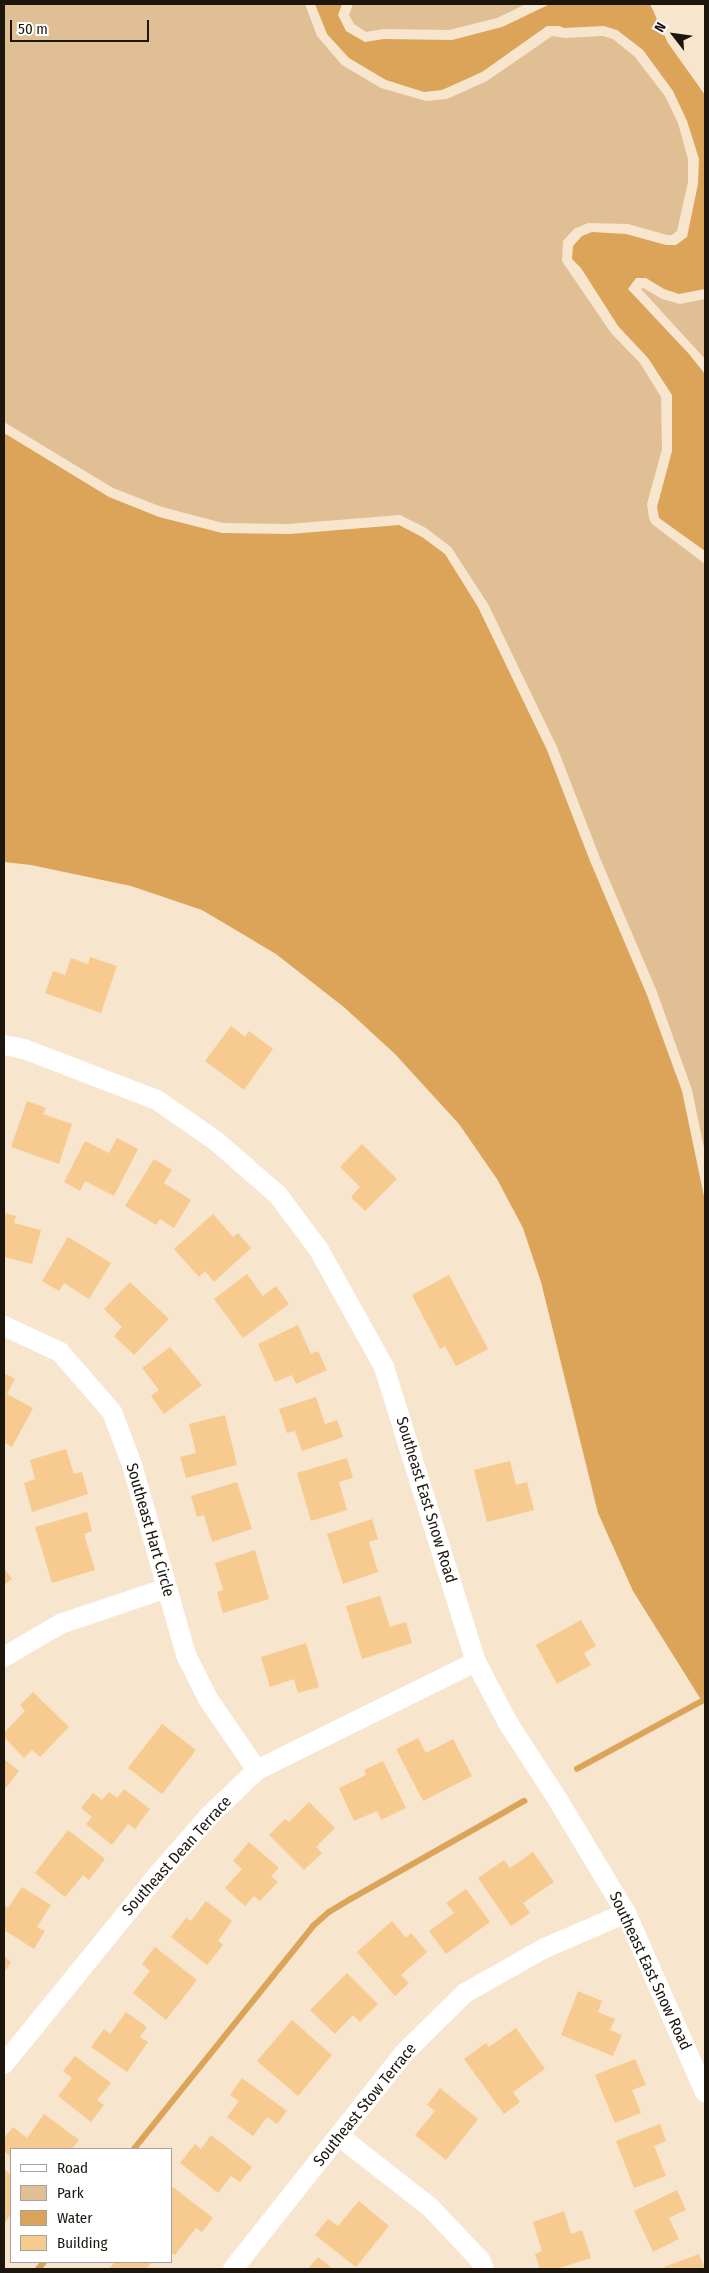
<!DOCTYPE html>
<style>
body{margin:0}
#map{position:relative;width:709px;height:2273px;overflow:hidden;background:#f7e5ce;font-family:"Fira Sans Condensed",sans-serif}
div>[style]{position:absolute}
.green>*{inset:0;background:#e0bf94}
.water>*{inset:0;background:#dba458}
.stream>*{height:5.5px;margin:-2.75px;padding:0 2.75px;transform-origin:2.75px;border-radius:2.75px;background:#dba458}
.building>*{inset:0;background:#f7ca8f}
.street>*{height:20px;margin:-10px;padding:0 10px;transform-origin:10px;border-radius:10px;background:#fff}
span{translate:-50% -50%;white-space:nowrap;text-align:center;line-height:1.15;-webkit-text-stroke:5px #fff;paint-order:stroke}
.street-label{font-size:16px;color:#1c160d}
.frame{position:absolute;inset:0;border:5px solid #1c160d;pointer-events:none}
.legend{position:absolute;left:10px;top:2148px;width:162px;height:115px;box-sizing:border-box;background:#fff;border:1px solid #a4a29e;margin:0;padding:6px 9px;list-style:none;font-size:15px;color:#1c160d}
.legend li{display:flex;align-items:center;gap:10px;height:25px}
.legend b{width:25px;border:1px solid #a4a29e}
.north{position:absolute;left:649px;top:10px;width:50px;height:50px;-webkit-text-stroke:4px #fff;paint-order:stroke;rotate:300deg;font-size:14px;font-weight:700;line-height:20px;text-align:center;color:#1c160d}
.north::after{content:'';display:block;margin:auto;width:18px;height:22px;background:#1c160d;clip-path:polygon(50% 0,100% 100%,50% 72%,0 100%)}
.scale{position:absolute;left:10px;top:20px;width:139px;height:22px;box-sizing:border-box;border:2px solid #1c160d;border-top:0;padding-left:6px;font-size:15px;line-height:18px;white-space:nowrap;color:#1c160d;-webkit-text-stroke:4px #fff;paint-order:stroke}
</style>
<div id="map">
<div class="green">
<div style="clip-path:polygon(4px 4px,305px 4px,317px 36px,342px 65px,381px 88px,426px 101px,447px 99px,487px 81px,552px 36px,565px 38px,603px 36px,613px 39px,635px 57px,665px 96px,678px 123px,688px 159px,688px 182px,677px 231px,672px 235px,667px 235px,628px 224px,588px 223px,574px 229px,563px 241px,562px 261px,611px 333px,640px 363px,661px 397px,662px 449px,647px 504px,649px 518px,652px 524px,705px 564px,705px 1153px,692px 1090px,657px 992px,600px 858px,557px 747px,488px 604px,451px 547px,426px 528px,400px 515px,288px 524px,223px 523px,162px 507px,113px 488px,4px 422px)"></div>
<div style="clip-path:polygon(353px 4px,526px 4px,497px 18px,449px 30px,383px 29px,366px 32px,354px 24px,349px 15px)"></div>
<div style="clip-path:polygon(643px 288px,662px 299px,680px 304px,705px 299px,705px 359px,641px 289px)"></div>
</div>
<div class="water">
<div style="clip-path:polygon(315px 4px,342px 4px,338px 15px,346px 31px,365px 42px,384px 39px,452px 40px,502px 27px,550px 4px,650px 4px,668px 43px,705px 95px,705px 289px,679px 294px,664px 289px,646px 278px,636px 278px,628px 289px,689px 354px,705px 374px,705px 551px,659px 518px,657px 507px,672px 451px,672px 395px,648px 358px,618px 326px,581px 268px,572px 259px,573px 246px,582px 236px,592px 232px,626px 234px,666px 245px,676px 245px,687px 237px,698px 184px,699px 159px,687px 121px,673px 91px,643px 50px,617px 30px,604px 26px,564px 28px,559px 26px,547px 26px,482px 72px,442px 90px,424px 92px,386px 80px,349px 58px,327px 34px)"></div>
<div style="clip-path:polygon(4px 433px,109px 497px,159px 517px,222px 533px,290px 534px,399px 525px,422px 537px,445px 554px,478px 607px,547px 750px,590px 861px,647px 995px,682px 1091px,705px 1201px,705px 1706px,633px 1591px,598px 1513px,541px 1282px,523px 1228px,497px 1179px,459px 1124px,395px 1054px,345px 1008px,276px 954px,202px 910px,131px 886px,31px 865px,4px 862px)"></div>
</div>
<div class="stream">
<div style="left:577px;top:1769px;width:142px;rotate:-28.5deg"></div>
<div style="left:134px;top:2149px;width:286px;rotate:-51.2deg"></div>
<div style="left:313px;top:1926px;width:21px;rotate:-41deg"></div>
<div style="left:329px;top:1912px;width:26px;rotate:-31deg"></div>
<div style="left:351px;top:1899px;width:199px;rotate:-29.5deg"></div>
<div style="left:38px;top:2269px;width:9px;rotate:-49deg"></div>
</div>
<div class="building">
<div style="clip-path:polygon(90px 957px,117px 966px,101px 1013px,45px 993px,53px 971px,65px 975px,71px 958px,88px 964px)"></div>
<div style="clip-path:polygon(231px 1026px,245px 1037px,249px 1031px,273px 1049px,244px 1090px,205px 1061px)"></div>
<div style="clip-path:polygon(27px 1101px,46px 1108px,43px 1114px,72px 1124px,59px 1164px,11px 1147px)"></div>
<div style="clip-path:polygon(117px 1138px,138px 1149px,114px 1196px,85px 1181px,80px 1191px,64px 1182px,85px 1141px,109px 1153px)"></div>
<div style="clip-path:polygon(362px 1144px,397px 1179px,365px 1211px,351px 1197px,360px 1187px,340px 1167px)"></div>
<div style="clip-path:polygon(154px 1159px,172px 1170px,164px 1183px,191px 1200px,174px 1228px,160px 1219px,156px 1225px,125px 1206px)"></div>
<div style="clip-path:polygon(4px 1213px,16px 1216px,14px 1223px,41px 1230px,32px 1264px,4px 1257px)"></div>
<div style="clip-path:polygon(213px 1214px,233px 1237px,238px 1233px,251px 1248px,214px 1282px,205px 1271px,199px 1277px,174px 1249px)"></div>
<div style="clip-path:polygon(68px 1237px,111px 1263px,89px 1299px,64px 1283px,59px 1291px,42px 1281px)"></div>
<div style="clip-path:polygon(247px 1274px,263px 1296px,276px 1286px,289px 1304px,243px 1338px,214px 1299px)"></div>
<div style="clip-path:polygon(449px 1275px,488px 1349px,456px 1366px,445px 1346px,440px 1349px,412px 1295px)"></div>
<div style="clip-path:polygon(130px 1282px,169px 1319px,134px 1355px,114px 1336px,122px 1327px,104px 1309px)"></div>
<div style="clip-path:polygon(298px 1325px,311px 1354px,318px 1351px,327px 1370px,296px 1384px,292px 1375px,275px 1382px,258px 1344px)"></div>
<div style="clip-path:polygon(170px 1347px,202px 1385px,164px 1414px,151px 1396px,159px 1390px,142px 1368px)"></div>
<div style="clip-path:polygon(4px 1373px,15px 1379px,7px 1394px,33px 1408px,12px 1447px,4px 1442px)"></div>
<div style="clip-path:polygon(316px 1397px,325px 1424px,337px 1420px,343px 1437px,302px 1451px,295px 1431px,287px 1433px,279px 1409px)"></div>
<div style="clip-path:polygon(225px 1415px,237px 1465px,186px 1478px,180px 1457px,196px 1453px,189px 1424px)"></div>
<div style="clip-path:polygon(66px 1449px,74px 1474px,82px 1472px,88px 1494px,32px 1512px,24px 1483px,35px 1479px,30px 1460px)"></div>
<div style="clip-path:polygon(347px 1458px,353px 1478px,339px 1482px,347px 1510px,311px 1521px,297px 1473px)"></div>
<div style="clip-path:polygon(510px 1461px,516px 1485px,527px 1482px,534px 1510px,487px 1522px,474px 1470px)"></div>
<div style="clip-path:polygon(237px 1482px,252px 1529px,212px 1542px,204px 1515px,197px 1517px,191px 1496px)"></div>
<div style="clip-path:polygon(87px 1512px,92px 1531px,84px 1534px,95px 1570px,52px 1583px,35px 1527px)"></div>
<div style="clip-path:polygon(372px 1519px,378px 1539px,369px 1542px,378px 1572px,343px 1584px,327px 1534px)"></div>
<div style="clip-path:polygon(255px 1550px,269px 1599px,223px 1613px,217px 1592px,223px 1590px,215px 1563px)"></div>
<div style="clip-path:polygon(4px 1568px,12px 1579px,4px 1585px)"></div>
<div style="clip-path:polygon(380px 1596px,390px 1627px,406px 1622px,412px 1643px,362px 1659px,346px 1606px)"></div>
<div style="clip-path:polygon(581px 1620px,596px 1646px,584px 1653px,591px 1665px,557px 1684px,536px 1645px)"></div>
<div style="clip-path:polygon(306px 1643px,319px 1687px,298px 1693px,294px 1679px,270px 1687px,261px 1657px)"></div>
<div style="clip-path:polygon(33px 1692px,69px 1727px,40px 1757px,32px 1750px,24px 1758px,4px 1737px,4px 1733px,25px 1711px,20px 1705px)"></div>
<div style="clip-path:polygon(162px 1724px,196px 1750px,162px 1794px,128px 1768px)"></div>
<div style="clip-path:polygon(418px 1738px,426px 1753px,453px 1739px,472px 1776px,423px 1801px,396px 1749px)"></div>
<div style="clip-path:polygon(4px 1759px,19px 1771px,4px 1790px)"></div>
<div style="clip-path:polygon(383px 1761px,406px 1808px,381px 1820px,377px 1811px,354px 1821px,339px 1788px,366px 1775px,364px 1770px)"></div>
<div style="clip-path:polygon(124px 1789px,150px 1809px,135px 1829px,128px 1824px,112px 1845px,86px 1824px,92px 1817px,81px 1808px,93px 1793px,102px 1800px,109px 1792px,117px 1798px)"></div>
<div style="clip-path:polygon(309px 1802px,335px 1828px,316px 1847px,322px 1853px,304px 1870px,269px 1835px,285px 1819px,289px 1822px)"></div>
<div style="clip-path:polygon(68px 1830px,105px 1859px,89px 1880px,83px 1875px,65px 1897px,35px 1873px)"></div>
<div style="clip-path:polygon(249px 1842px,279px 1868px,271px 1876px,278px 1882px,260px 1901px,254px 1896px,245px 1906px,225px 1888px,242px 1869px,233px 1861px)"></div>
<div style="clip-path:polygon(533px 1852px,554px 1882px,523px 1903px,530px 1913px,511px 1926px,478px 1878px,504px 1860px,510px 1868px)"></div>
<div style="clip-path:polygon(22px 1887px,51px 1905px,37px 1927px,45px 1931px,34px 1949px,4px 1930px,4px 1905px,8px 1908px)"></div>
<div style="clip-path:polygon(466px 1889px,490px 1922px,446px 1954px,429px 1931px,454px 1913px,446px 1903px)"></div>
<div style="clip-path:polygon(206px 1901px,232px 1921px,218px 1941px,223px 1945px,207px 1965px,171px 1937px,186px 1918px,191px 1921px)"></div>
<div style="clip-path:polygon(392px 1921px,406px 1938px,411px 1933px,427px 1952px,401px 1975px,409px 1983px,395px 1996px,357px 1952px)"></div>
<div style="clip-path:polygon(155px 1947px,197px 1980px,166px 2020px,133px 1993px,150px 1971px,142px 1964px)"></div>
<div style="clip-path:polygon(4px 1956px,11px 1962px,4px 1972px)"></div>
<div style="clip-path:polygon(347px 1973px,378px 2004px,360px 2022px,353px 2015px,335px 2034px,310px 2010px)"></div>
<div style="clip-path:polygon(578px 1991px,602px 2001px,598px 2012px,615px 2019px,610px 2030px,622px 2035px,613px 2056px,561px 2035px)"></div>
<div style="clip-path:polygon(126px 2012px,147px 2027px,140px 2037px,148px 2042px,127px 2072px,91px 2047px,104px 2029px,110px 2034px)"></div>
<div style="clip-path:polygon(292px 2020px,332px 2055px,298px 2096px,257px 2061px)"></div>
<div style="clip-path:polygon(516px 2028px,545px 2069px,513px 2092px,520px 2102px,504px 2114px,464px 2059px,486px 2043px,489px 2047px)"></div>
<div style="clip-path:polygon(75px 2056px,111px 2083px,97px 2100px,104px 2105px,91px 2122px,58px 2096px,72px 2078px,63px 2071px)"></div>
<div style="clip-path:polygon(635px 2059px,646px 2085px,632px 2090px,641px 2113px,615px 2123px,595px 2075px)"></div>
<div style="clip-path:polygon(242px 2078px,287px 2111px,277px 2124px,267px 2117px,253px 2136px,227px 2117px,239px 2101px,230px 2095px)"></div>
<div style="clip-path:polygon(440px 2088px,478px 2119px,446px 2160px,415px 2135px,435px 2111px,427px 2105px)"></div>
<div style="clip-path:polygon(44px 2114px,79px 2140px,72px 2149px,11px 2149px,11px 2157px,4px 2151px,4px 2138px,13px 2127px,27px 2138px)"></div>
<div style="clip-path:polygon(660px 2124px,666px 2141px,654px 2146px,666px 2176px,634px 2188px,616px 2141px)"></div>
<div style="clip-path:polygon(211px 2135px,252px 2167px,240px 2182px,231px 2176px,218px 2193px,180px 2163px,195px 2144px,201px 2149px)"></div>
<div style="clip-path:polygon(4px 2169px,11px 2175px,11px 2214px,4px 2224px)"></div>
<div style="clip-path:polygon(173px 2187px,213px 2218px,202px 2232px,196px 2228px,175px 2255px,171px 2253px,171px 2190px)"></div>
<div style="clip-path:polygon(677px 2190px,686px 2210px,669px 2218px,679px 2239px,653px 2252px,634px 2211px)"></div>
<div style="clip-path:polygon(359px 2201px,389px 2226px,356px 2267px,315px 2235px,328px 2219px,338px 2226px)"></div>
<div style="clip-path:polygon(564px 2211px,571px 2234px,582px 2230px,591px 2258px,556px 2269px,540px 2269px,535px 2254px,542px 2251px,533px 2222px)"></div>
<div style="clip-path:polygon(699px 2254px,705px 2269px,665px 2269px,664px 2267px)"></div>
<div style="clip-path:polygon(318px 2257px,333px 2269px,308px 2269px)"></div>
<div style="clip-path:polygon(115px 2262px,152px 2262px,146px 2269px,109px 2269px)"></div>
</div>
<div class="street">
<div style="left:4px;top:1045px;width:20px;rotate:11deg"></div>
<div style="left:24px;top:1049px;width:142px;rotate:21deg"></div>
<div style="left:157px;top:1100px;width:72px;rotate:34.8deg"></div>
<div style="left:216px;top:1141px;width:82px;rotate:41.1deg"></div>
<div style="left:278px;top:1195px;width:69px;rotate:53.3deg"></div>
<div style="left:319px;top:1250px;width:134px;rotate:60.9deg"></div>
<div style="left:384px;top:1367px;width:309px;rotate:72.7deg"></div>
<div style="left:476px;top:1662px;width:69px;rotate:62.3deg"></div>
<div style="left:508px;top:1723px;width:92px;rotate:57deg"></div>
<div style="left:558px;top:1800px;width:132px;rotate:59deg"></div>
<div style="left:626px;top:1913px;width:196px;rotate:66.2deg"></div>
<div style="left:4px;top:1326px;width:62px;rotate:24.9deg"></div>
<div style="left:60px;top:1352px;width:79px;rotate:49.1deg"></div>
<div style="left:112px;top:1412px;width:57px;rotate:69.3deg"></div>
<div style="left:132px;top:1465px;width:198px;rotate:74.1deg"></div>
<div style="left:186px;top:1655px;width:49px;rotate:63.4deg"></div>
<div style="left:208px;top:1699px;width:86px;rotate:55.4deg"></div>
<div style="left:4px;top:1657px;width:65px;rotate:-30.5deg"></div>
<div style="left:60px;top:1624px;width:113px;rotate:-18.6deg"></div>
<div style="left:4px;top:2064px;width:247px;rotate:-50.9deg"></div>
<div style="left:160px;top:1872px;width:73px;rotate:-48.9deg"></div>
<div style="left:208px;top:1817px;width:68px;rotate:-43.8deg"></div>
<div style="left:257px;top:1770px;width:244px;rotate:-26.3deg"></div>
<div style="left:339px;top:2136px;width:115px;rotate:38deg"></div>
<div style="left:430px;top:2207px;width:73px;rotate:46.7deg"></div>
<div style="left:480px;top:2260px;width:10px;rotate:66deg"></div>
<div style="left:233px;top:2269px;width:275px;rotate:-51.6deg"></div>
<div style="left:404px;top:2053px;width:86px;rotate:-44.5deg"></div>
<div style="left:465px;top:1993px;width:92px;rotate:-29.4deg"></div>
<div style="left:545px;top:1948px;width:88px;rotate:-23.4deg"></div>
</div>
<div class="street-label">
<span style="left:426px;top:1500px;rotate:73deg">Southeast East Snow Road</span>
<span style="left:150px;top:1530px;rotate:74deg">Southeast Hart Circle</span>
<span style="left:177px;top:1856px;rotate:-48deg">Southeast Dean Terrace</span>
<span style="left:650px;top:1971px;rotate:65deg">Southeast East Snow Road</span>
<span style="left:365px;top:2105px;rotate:-51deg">Southeast Stow Terrace</span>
</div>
<div class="frame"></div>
<ul class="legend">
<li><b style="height:6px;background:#fff"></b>Road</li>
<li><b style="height:14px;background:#e0bf94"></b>Park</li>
<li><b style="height:14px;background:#dba458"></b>Water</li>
<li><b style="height:14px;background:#f7ca8f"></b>Building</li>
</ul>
<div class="north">N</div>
<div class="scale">50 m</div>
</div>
